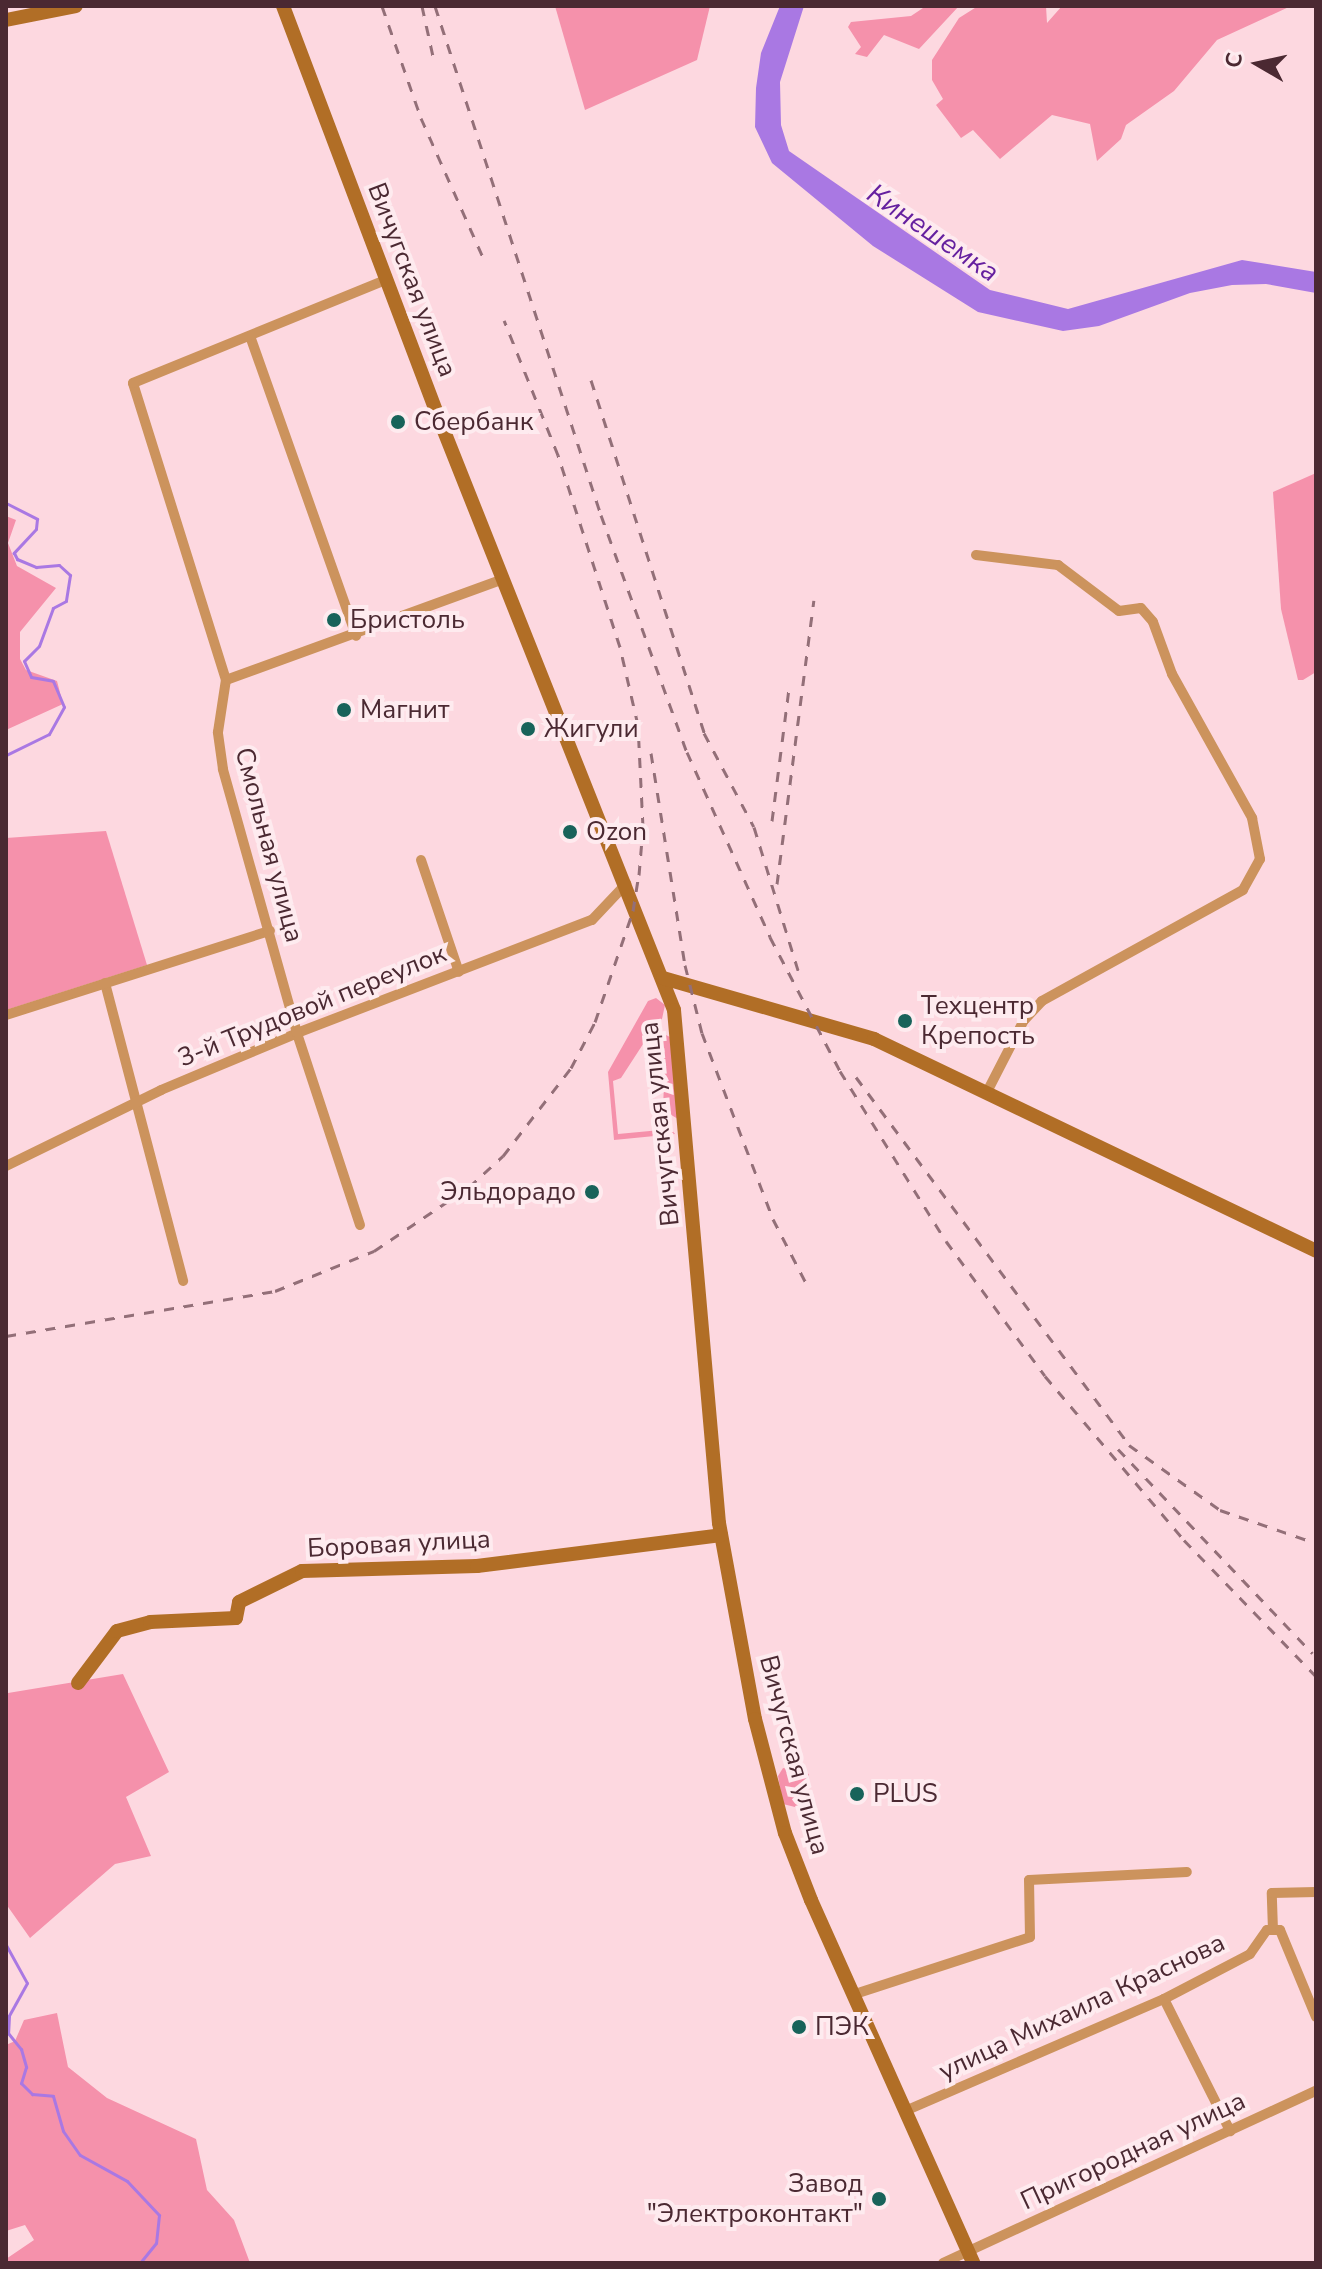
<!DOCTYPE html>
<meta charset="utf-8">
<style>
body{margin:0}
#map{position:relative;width:1322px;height:2269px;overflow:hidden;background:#fdd8e0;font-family:"Nunito Sans",sans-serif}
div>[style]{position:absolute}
.green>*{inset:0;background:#f591ab}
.water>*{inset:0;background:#a978e3}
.stream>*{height:3px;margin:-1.5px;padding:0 1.5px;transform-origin:1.5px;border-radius:1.5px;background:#a978e3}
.street>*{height:10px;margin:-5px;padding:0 5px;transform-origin:5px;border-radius:5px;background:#cc935d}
.secondary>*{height:14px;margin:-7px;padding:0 7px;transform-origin:7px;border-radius:7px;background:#b16e26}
.rail>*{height:3px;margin-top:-1.5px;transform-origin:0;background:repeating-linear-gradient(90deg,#936f78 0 10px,transparent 0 20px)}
.dots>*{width:22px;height:22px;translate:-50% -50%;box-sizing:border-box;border:4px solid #feebef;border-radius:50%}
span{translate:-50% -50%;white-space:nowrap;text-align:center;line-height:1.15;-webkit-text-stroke:8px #feebef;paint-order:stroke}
.street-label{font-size:26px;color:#4b2932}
.poi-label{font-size:26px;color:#4b2932}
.left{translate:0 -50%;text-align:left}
.right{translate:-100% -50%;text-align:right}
.water-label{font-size:28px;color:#65209f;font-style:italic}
.frame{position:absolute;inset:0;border:8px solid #4b2932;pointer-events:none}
.north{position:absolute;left:1218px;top:24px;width:80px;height:80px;-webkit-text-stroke:6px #feebef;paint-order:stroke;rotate:279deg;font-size:22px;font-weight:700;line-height:32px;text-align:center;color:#4b2932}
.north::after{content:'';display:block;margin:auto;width:28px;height:36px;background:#4b2932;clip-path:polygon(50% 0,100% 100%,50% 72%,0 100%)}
</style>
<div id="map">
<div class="green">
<div style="clip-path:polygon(555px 6px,710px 6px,697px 60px,585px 110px)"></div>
<div style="clip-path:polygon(926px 6px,959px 6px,919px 49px,884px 35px,867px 57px,855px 54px,861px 47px,848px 27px,851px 22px,911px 16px)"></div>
<div style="clip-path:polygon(978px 6px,1046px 6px,1047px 23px,1062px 6px,1291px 6px,1217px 40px,1174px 91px,1126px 125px,1121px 139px,1097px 161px,1090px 124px,1052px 115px,1000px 159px,973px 130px,961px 138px,936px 105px,943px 99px,932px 80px,932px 60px,959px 18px)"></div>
<div style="clip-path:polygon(1316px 473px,1316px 672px,1303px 680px,1298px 680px,1281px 609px,1273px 492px)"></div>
<div style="clip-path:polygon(6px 516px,16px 520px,8px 543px,17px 566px,56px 588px,20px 632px,20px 659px,26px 670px,57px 681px,63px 704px,6px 730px)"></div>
<div style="clip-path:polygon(106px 831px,147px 965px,6px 1010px,6px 838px)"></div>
<div style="clip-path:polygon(656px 998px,665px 1005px,662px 1019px,646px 1027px,642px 1034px,647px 1038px,621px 1078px,613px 1081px,618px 1134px,671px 1129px,675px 1134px,614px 1140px,608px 1072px,648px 1001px)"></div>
<div style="clip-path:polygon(660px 1032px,670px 1037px,678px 1119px,663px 1110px,664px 1082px,655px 1040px)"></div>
<div style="clip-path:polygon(123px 1674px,169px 1772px,126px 1797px,151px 1856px,115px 1864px,30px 1938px,6px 1904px,6px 1687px,8px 1693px)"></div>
<div style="clip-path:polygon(783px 1768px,809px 1774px,803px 1809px,783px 1804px,778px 1776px)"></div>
<div style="clip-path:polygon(57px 2013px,68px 2067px,107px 2098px,196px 2139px,207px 2190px,234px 2220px,250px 2263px,7px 2263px,6px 2259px,34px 2240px,25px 2225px,6px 2231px,6px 2045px,15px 2041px,24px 2020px)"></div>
</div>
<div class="water">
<div style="clip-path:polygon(780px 6px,804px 6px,780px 82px,781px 125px,789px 151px,990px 290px,1068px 309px,1242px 260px,1316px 272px,1316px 293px,1266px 284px,1232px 285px,1190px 293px,1099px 326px,1063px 331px,978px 312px,873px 246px,772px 163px,755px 127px,756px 88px,761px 53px)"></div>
</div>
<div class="stream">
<div style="left:6px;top:503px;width:35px;rotate:27deg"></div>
<div style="left:37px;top:519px;width:10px;rotate:96deg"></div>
<div style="left:36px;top:529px;width:33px;rotate:133deg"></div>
<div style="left:14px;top:553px;width:7px;rotate:63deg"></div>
<div style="left:17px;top:559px;width:21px;rotate:23deg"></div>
<div style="left:36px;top:567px;width:23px;rotate:-5deg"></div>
<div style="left:59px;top:565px;width:15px;rotate:42deg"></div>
<div style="left:70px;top:575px;width:26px;rotate:99deg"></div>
<div style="left:66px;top:601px;width:15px;rotate:152deg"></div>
<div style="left:53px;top:608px;width:40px;rotate:110.2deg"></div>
<div style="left:39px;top:646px;width:21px;rotate:135deg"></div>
<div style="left:24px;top:661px;width:17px;rotate:66deg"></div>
<div style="left:31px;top:677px;width:22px;rotate:10deg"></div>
<div style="left:53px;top:681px;width:28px;rotate:67deg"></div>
<div style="left:64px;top:707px;width:31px;rotate:119deg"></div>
<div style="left:49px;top:734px;width:48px;rotate:154deg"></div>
<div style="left:6px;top:1945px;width:43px;rotate:61.1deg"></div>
<div style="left:27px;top:1983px;width:38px;rotate:119deg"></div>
<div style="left:9px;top:2016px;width:17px;rotate:93deg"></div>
<div style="left:8px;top:2033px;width:21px;rotate:51deg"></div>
<div style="left:21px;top:2049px;width:19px;rotate:74deg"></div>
<div style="left:26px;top:2067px;width:17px;rotate:107deg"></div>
<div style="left:21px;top:2083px;width:16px;rotate:45deg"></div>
<div style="left:32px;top:2094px;width:21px;rotate:5deg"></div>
<div style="left:53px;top:2096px;width:36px;rotate:74deg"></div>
<div style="left:63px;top:2131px;width:29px;rotate:55deg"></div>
<div style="left:80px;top:2155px;width:54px;rotate:29deg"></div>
<div style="left:127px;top:2181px;width:47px;rotate:46.7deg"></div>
<div style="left:159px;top:2215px;width:28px;rotate:96deg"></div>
<div style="left:156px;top:2243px;width:26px;rotate:129deg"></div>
</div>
<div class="street">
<div style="left:250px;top:336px;width:318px;rotate:70.5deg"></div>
<div style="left:976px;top:555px;width:83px;rotate:7deg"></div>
<div style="left:1058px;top:565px;width:76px;rotate:37deg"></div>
<div style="left:1119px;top:611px;width:22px;rotate:-8deg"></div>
<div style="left:1141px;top:608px;width:18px;rotate:49deg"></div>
<div style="left:1153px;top:622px;width:55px;rotate:69.9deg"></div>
<div style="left:1172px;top:674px;width:165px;rotate:60.9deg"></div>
<div style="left:1252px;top:818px;width:42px;rotate:79deg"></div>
<div style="left:1260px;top:859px;width:35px;rotate:119deg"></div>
<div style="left:1243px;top:890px;width:230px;rotate:151.1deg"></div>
<div style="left:1042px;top:1001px;width:26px;rotate:133deg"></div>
<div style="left:1024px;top:1020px;width:83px;rotate:117.2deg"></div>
<div style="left:226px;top:680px;width:296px;rotate:-20deg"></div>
<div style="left:421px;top:860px;width:118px;rotate:71.3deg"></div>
<div style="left:105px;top:983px;width:308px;rotate:75.3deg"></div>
<div style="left:6px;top:1015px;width:277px;rotate:-17.7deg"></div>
<div style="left:6px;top:1166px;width:173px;rotate:-26.1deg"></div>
<div style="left:161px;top:1090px;width:147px;rotate:-22.7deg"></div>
<div style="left:297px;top:1033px;width:316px;rotate:-21deg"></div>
<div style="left:592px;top:920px;width:50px;rotate:-46.6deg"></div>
<div style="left:360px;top:1225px;width:202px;rotate:-108.2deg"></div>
<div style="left:297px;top:1033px;width:274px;rotate:-105.7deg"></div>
<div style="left:223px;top:769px;width:37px;rotate:-98deg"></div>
<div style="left:218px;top:732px;width:53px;rotate:-81.3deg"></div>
<div style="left:226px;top:680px;width:311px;rotate:-107.4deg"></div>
<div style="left:133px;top:383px;width:273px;rotate:-22.2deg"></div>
<div style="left:1273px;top:1930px;width:37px;rotate:-92deg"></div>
<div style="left:1272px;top:1893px;width:44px;rotate:-1.3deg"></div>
<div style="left:852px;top:1995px;width:187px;rotate:-18deg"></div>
<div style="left:1030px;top:1937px;width:57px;rotate:-91deg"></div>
<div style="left:1029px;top:1880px;width:158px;rotate:-2.9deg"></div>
<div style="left:1164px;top:1999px;width:148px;rotate:63.4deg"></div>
<div style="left:905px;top:2111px;width:282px;rotate:-23.4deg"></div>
<div style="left:1164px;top:1999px;width:97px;rotate:-27.6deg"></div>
<div style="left:1250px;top:1954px;width:29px;rotate:-55deg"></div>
<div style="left:1267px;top:1930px;width:13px"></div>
<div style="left:1280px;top:1930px;width:94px;rotate:67.5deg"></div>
<div style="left:943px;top:2263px;width:411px;rotate:-24.8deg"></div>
</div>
<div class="secondary">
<div style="left:283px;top:6px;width:449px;rotate:69.3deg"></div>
<div style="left:442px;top:426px;width:628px;rotate:68.33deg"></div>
<div style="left:674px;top:1010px;width:515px;rotate:84.99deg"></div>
<div style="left:719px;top:1523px;width:199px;rotate:79.6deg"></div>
<div style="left:755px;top:1719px;width:118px;rotate:75.3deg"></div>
<div style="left:785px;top:1833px;width:72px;rotate:68.8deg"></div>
<div style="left:811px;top:1900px;width:398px;rotate:65.9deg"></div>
<div style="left:6px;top:20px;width:71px;rotate:-11.3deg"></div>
<div style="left:663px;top:978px;width:220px;rotate:16.1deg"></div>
<div style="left:874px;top:1039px;width:490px;rotate:25.6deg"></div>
<div style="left:78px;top:1683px;width:65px;rotate:-53.1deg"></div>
<div style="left:117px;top:1631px;width:34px;rotate:-15deg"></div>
<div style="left:150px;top:1622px;width:86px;rotate:-2.7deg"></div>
<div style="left:236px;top:1618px;width:16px;rotate:-79deg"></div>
<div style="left:239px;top:1602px;width:70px;rotate:-26.2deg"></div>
<div style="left:302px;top:1571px;width:175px;rotate:-1.6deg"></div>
<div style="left:477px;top:1566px;width:246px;rotate:-7.2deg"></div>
</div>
<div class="rail">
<div style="left:382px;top:6px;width:119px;rotate:70.8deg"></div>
<div style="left:421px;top:118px;width:152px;rotate:66deg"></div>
<div style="left:422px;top:6px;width:51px;rotate:77.6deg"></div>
<div style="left:435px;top:6px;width:535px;rotate:71.94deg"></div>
<div style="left:601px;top:515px;width:252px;rotate:70.1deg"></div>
<div style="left:687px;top:752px;width:203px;rotate:65.8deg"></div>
<div style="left:770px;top:937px;width:151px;rotate:62.4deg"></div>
<div style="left:840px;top:1071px;width:200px;rotate:58.1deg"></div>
<div style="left:946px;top:1241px;width:167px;rotate:53.7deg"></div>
<div style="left:1045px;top:1376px;width:215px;rotate:49.7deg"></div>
<div style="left:1184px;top:1540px;width:190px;rotate:45.9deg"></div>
<div style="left:591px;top:380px;width:371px;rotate:72.2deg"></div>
<div style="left:704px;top:733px;width:106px;rotate:62deg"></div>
<div style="left:754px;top:827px;width:150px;rotate:72.9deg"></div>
<div style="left:651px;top:753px;width:215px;rotate:80.9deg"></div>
<div style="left:685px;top:965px;width:70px;rotate:76deg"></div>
<div style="left:702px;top:1033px;width:199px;rotate:69.1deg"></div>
<div style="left:773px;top:1219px;width:72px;rotate:62.7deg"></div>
<div style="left:772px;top:821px;width:134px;rotate:-82.7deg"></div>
<div style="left:777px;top:884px;width:286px;rotate:-82.6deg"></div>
<div style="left:856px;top:1077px;width:458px;rotate:53.4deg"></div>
<div style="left:1129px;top:1445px;width:112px;rotate:35.5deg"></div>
<div style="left:1220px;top:1510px;width:102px;rotate:19deg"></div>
<div style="left:6px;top:1336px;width:273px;rotate:-9.5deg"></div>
<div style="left:275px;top:1291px;width:107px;rotate:-22deg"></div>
<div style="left:374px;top:1251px;width:115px;rotate:-34deg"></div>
<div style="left:469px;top:1187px;width:46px;rotate:-42.4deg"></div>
<div style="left:503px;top:1156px;width:111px;rotate:-52.3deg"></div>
<div style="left:571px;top:1068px;width:52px;rotate:-62.4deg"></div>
<div style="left:595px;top:1022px;width:117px;rotate:-71.1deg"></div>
<div style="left:633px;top:911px;width:36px;rotate:-81deg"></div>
<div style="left:639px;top:875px;width:48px;rotate:-85.2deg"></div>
<div style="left:643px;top:827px;width:102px;rotate:-92.8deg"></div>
<div style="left:638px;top:725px;width:80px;rotate:-103deg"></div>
<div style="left:620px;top:647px;width:202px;rotate:-107.9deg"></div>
<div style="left:558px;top:455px;width:145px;rotate:-111.8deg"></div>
<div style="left:1118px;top:1449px;width:282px;rotate:46.4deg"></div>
</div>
<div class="dots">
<div style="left:398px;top:422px;background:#18635a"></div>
<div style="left:334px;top:620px;background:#18635a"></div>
<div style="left:344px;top:710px;background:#18635a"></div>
<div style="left:528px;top:729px;background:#18635a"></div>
<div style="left:570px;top:832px;background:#18635a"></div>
<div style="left:905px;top:1021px;background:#18635a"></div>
<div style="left:592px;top:1192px;background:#18635a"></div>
<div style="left:857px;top:1794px;background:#18635a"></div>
<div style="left:799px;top:2027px;background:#18635a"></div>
<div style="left:879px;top:2199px;background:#18635a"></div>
</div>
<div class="street-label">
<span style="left:412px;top:280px;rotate:69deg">Вичугская улица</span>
<span style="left:269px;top:845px;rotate:75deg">Смольная улица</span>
<span style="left:312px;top:1006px;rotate:-22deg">3-й Трудовой переулок</span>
<span style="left:660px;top:1124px;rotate:-96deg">Вичугская улица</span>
<span style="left:399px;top:1544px;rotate:-3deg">Боровая улица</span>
<span style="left:794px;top:1755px;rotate:75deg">Вичугская улица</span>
<span style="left:1082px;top:2007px;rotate:-25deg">улица Михаила Краснова</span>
<span style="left:1133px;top:2151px;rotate:-25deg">Пригородная улица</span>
</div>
<div class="poi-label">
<span class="left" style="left:414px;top:422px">Сбербанк</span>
<span class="left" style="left:350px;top:620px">Бристоль</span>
<span class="left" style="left:360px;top:710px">Магнит</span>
<span class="left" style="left:544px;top:729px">Жигули</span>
<span class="left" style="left:586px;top:832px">Ozon</span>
<span class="left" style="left:921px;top:1021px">Техцентр<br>Крепость</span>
<span class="right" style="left:576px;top:1192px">Эльдорадо</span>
<span class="left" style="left:873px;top:1794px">PLUS</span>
<span class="left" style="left:815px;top:2027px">ПЭК</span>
<span class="right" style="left:863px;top:2199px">Завод<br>"Электроконтакт"</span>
</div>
<div class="water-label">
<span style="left:933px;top:233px;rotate:34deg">Кинешемка</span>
</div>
<div class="frame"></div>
<div class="north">С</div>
</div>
